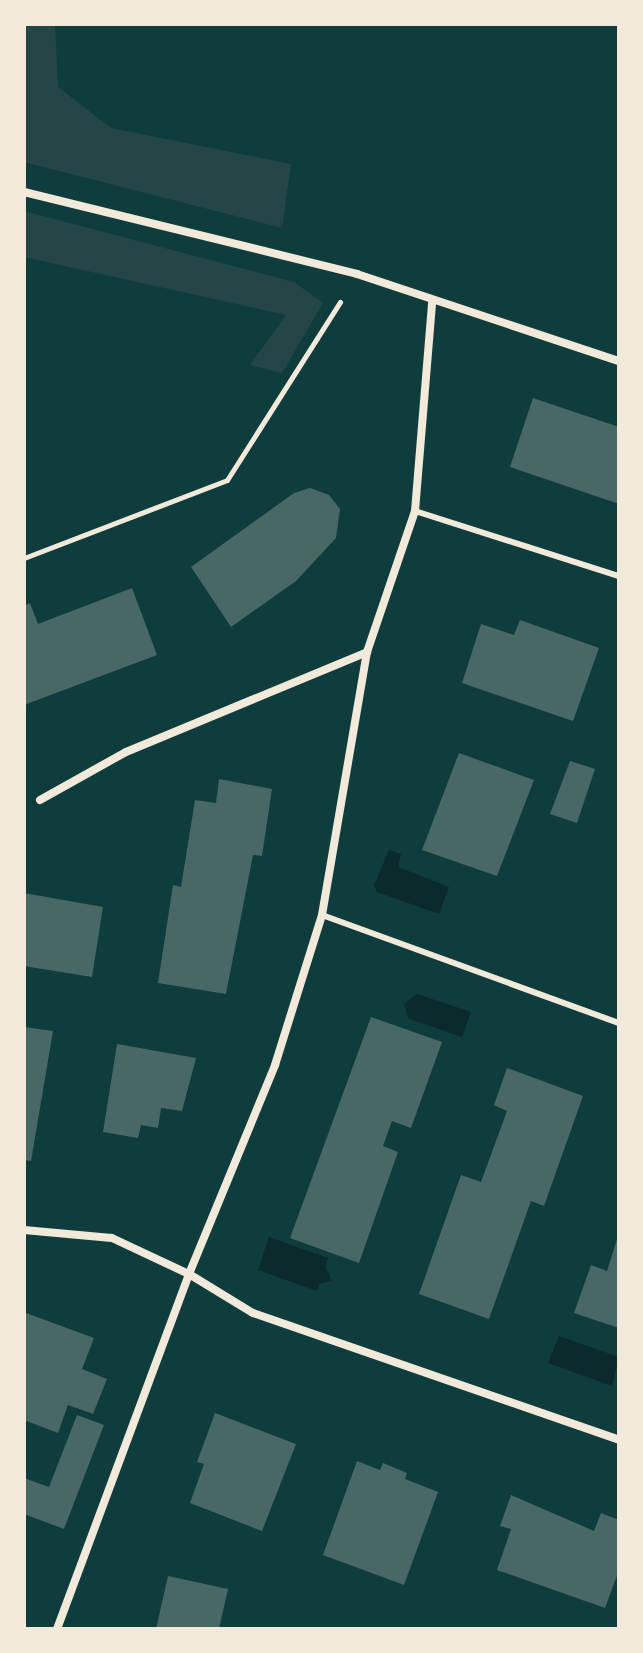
<!DOCTYPE html>
<style>
body{margin:0}
#map{position:relative;width:643px;height:1653px;overflow:hidden;background:#0f3d3e;font-family:"Golos Text",sans-serif}
div>[style]{position:absolute}
.green>*{inset:0;background:#244646}
.water>*{inset:0;background:#0a2a2b}
.building>*{inset:0;background:#486865}
.path>*{height:5px;margin:-2.5px;padding:0 2.5px;transform-origin:2.5px;border-radius:2.5px;background:#f1e9da}
.service>*{height:6px;margin:-3px;padding:0 3px;transform-origin:3px;border-radius:3px;background:#f1e9da}
.minor>*{height:8px;margin:-4px;padding:0 4px;transform-origin:4px;border-radius:4px;background:#f1e9da}
span{translate:-50% -50%;white-space:nowrap;text-align:center;line-height:1.15;-webkit-text-stroke:8px #f1e9da;paint-order:stroke}
.frame{position:absolute;inset:0;border:26px solid #f1e9da;pointer-events:none}
</style>
<div id="map">
<div class="green">
<div style="clip-path:polygon(24px 24px,55px 24px,58px 87px,111px 128px,291px 164px,282px 228px,24px 162px)"></div>
<div style="clip-path:polygon(24px 211px,294px 282px,323px 303px,282px 373px,250px 365px,286px 315px,24px 257px)"></div>
</div>
<div class="water">
<div style="clip-path:polygon(389px 850px,401px 854px,398px 867px,449px 887px,439px 914px,377px 892px,374px 885px)"></div>
<div style="clip-path:polygon(417px 994px,471px 1012px,462px 1037px,409px 1019px,404px 1004px)"></div>
<div style="clip-path:polygon(269px 1237px,328px 1258px,325px 1266px,332px 1281px,319px 1284px,317px 1291px,258px 1270px)"></div>
<div style="clip-path:polygon(559px 1336px,619px 1357px,612px 1386px,548px 1363px)"></div>
</div>
<div class="building">
<div style="clip-path:polygon(533px 398px,619px 427px,619px 504px,510px 467px)"></div>
<div style="clip-path:polygon(310px 488px,329px 495px,340px 509px,336px 538px,296px 581px,231px 627px,191px 567px,294px 493px)"></div>
<div style="clip-path:polygon(132px 588px,157px 655px,24px 705px,24px 606px,30px 603px,38px 624px)"></div>
<div style="clip-path:polygon(520px 620px,599px 648px,573px 721px,462px 683px,481px 624px,514px 635px)"></div>
<div style="clip-path:polygon(459px 753px,534px 780px,497px 876px,422px 850px)"></div>
<div style="clip-path:polygon(570px 761px,595px 769px,577px 823px,550px 814px)"></div>
<div style="clip-path:polygon(219px 779px,272px 789px,262px 856px,253px 855px,226px 994px,158px 983px,173px 885px,181px 887px,195px 800px,216px 803px)"></div>
<div style="clip-path:polygon(24px 893px,103px 907px,92px 977px,24px 966px)"></div>
<div style="clip-path:polygon(371px 1017px,442px 1042px,411px 1128px,392px 1121px,383px 1146px,398px 1152px,359px 1263px,290px 1238px)"></div>
<div style="clip-path:polygon(24px 1027px,53px 1031px,31px 1161px,24px 1160px)"></div>
<div style="clip-path:polygon(117px 1044px,196px 1058px,182px 1111px,161px 1108px,158px 1128px,141px 1125px,138px 1138px,103px 1132px)"></div>
<div style="clip-path:polygon(507px 1068px,583px 1096px,544px 1206px,531px 1201px,489px 1319px,419px 1294px,461px 1175px,481px 1182px,507px 1111px,494px 1105px)"></div>
<div style="clip-path:polygon(618px 1236px,619px 1236px,619px 1328px,574px 1313px,591px 1265px,607px 1271px)"></div>
<div style="clip-path:polygon(26px 1313px,94px 1338px,82px 1369px,107px 1379px,93px 1414px,68px 1405px,58px 1433px,24px 1420px)"></div>
<div style="clip-path:polygon(215px 1413px,296px 1444px,262px 1531px,190px 1503px,204px 1464px,197px 1462px)"></div>
<div style="clip-path:polygon(77px 1415px,104px 1425px,64px 1529px,24px 1514px,24px 1478px,49px 1487px)"></div>
<div style="clip-path:polygon(357px 1461px,380px 1470px,383px 1463px,407px 1473px,405px 1479px,438px 1492px,404px 1585px,323px 1555px)"></div>
<div style="clip-path:polygon(511px 1495px,594px 1531px,601px 1513px,619px 1520px,619px 1570px,605px 1608px,497px 1570px,511px 1529px,500px 1526px)"></div>
<div style="clip-path:polygon(168px 1576px,228px 1589px,219px 1629px,156px 1629px)"></div>
</div>
<div class="path">
<div style="left:24px;top:558px;width:217px;rotate:-21deg"></div>
<div style="left:227px;top:480px;width:211px;rotate:-57.6deg"></div>
</div>
<div class="service">
<div style="left:415px;top:511px;width:214px;rotate:17.7deg"></div>
<div style="left:322px;top:915px;width:316px;rotate:20deg"></div>
</div>
<div class="minor">
<div style="left:24px;top:192px;width:343px;rotate:13.8deg"></div>
<div style="left:357px;top:274px;width:276px;rotate:18.4deg"></div>
<div style="left:40px;top:800px;width:98px;rotate:-29.2deg"></div>
<div style="left:126px;top:752px;width:261px;rotate:-22.5deg"></div>
<div style="left:24px;top:1230px;width:88px;rotate:5.2deg"></div>
<div style="left:112px;top:1238px;width:85px;rotate:25.1deg"></div>
<div style="left:189px;top:1274px;width:75px;rotate:31.4deg"></div>
<div style="left:253px;top:1313px;width:387px;rotate:19.1deg"></div>
<div style="left:57px;top:1629px;width:379px;rotate:-69.6deg"></div>
<div style="left:189px;top:1274px;width:226px;rotate:-67.6deg"></div>
<div style="left:275px;top:1065px;width:157px;rotate:-72.6deg"></div>
<div style="left:322px;top:915px;width:267px;rotate:-80.3deg"></div>
<div style="left:367px;top:652px;width:149px;rotate:-71.2deg"></div>
<div style="left:415px;top:511px;width:210px;rotate:-85.3deg"></div>
</div>
<div class="frame"></div>
</div>
